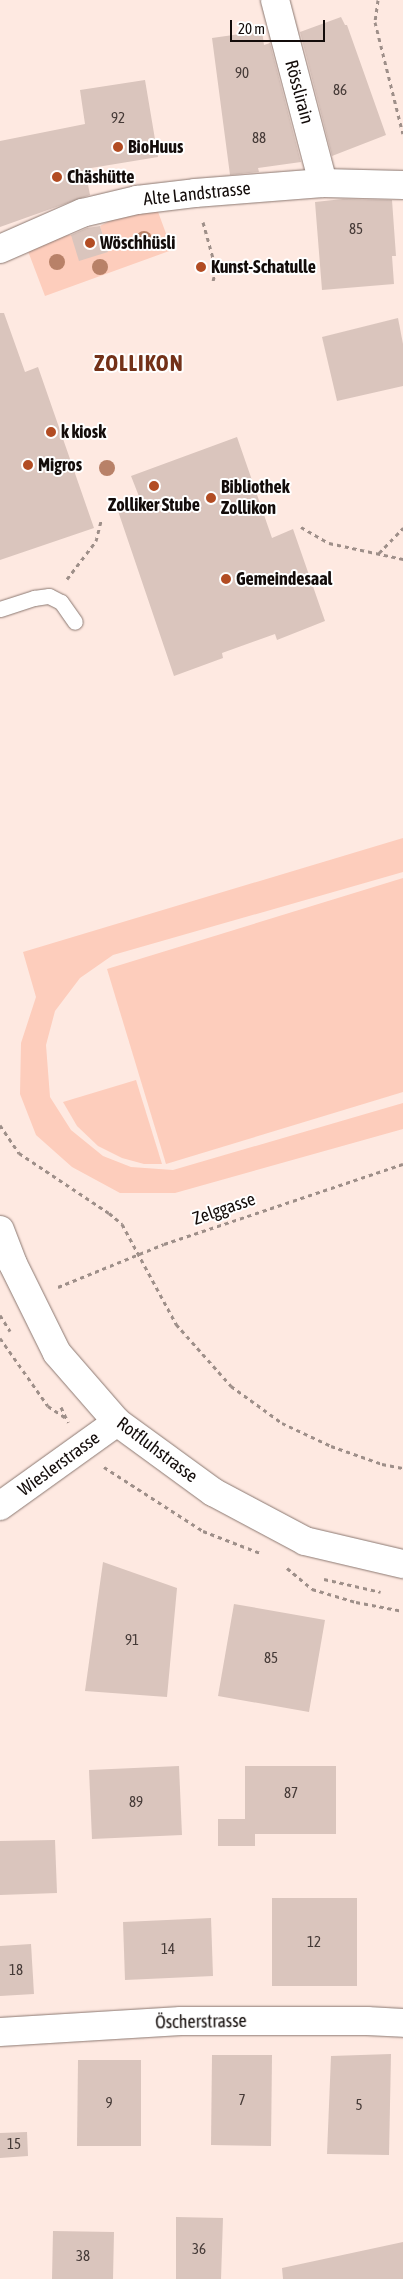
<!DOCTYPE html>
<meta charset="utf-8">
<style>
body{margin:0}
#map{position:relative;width:403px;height:2279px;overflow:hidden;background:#fee9e1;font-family:"Asap Condensed",sans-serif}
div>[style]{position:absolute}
.green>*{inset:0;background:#fdcdbc}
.building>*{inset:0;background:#dac5bd}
.path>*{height:3px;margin-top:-1.5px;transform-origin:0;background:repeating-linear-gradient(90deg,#9e8f89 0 4px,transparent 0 8px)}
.roads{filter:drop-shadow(0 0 1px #8b7871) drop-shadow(0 0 1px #8b7871)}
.service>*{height:15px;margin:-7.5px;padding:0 7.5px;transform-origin:7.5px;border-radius:7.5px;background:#fff}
.minor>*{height:28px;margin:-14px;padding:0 14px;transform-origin:14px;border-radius:14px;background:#fff}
.secondary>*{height:28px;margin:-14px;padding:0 14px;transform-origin:14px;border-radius:14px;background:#fff}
.trees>*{width:16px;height:16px;margin:-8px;border-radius:50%;background:#b88168}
.dots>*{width:14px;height:14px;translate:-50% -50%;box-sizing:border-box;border:2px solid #fff;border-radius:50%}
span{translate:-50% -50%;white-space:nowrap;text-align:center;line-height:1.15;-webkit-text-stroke:4px #fff;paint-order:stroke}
.number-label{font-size:15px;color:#453a37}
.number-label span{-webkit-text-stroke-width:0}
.street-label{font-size:18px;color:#130c0a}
.poi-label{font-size:18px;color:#130c0a;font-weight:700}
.left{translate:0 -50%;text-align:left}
.district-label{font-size:22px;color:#733118;font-weight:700;letter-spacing:1px}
.scale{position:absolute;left:230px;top:20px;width:95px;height:22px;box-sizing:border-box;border:2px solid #130c0a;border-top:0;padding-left:6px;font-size:15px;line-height:18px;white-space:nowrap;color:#130c0a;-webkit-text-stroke:4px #fff;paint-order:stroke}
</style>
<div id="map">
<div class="green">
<div style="clip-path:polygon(153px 198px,172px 250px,45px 296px,23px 238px,72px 235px,108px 252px,100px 226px)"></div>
<div style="clip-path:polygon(403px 838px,403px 872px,113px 955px,80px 978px,55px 1011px,46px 1045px,50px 1097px,71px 1130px,103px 1156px,131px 1167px,173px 1170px,403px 1103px,403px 1129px,175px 1193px,120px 1193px,72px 1167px,36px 1135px,20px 1094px,21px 1043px,36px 997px,23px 952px)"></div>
<div style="clip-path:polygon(403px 878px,403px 1092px,166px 1164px,107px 969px)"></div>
<div style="clip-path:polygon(136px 1080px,162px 1164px,144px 1164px,122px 1158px,98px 1146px,77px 1126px,63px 1102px)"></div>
</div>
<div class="building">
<div style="clip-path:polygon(341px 17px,345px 25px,347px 25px,386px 135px,332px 156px,300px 32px)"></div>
<div style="clip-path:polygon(262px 31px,264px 45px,270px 43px,301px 162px,258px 168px,259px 172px,230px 175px,212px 38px)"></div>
<div style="clip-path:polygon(145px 80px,158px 157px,85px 169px,90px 195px,0 227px,0 141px,85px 124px,80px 90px)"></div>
<div style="clip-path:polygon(343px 199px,392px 200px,396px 256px,392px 256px,394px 284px,322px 290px,315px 202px)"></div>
<div style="clip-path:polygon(100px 226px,108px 252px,79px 261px,71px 235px,87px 228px)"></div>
<div style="clip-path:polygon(0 313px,4px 313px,25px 372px,38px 367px,94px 528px,0 560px)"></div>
<div style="clip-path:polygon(398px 318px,403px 344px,403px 386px,337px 401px,322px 337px)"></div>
<div style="clip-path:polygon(237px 437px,272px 538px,293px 529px,325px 621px,277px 640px,275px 634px,222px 653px,223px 658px,174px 676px,118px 511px,142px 504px,131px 476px)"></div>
<div style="clip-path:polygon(103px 1562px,177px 1588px,167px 1697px,85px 1691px)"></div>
<div style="clip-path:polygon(234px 1604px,325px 1620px,309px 1712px,218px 1696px)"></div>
<div style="clip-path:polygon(179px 1766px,182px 1835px,92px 1839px,89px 1770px)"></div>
<div style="clip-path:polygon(245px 1766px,336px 1766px,336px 1834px,255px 1834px,255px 1846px,218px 1846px,218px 1819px,245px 1819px)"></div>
<div style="clip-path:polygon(55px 1840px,57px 1893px,0 1895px,0 1841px)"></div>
<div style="clip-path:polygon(272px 1898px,357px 1898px,357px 1986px,272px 1986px)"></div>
<div style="clip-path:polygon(211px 1918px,213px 1976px,125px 1980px,123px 1922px)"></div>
<div style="clip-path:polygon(31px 1944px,34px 1994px,0 1996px,0 1946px)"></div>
<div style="clip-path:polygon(391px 2054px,389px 2155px,327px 2154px,331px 2056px)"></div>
<div style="clip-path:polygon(212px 2055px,272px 2055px,271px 2146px,211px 2145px)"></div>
<div style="clip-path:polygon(78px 2060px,141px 2060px,141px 2146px,77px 2146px)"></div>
<div style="clip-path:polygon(27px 2132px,28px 2156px,0 2158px,0 2133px)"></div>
<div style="clip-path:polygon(176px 2217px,223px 2218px,221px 2279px,176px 2279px)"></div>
<div style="clip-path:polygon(53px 2231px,114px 2232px,113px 2279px,52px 2279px)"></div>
<div style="clip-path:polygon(403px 2242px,403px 2279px,283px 2279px,282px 2268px)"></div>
</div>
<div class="path">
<div style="left:378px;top:0;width:22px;rotate:98deg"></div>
<div style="left:375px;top:22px;width:115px;rotate:76deg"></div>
<div style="left:203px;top:222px;width:49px;rotate:74.5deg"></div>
<div style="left:216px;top:269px;width:12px;rotate:104deg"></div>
<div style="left:301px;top:527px;width:32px;rotate:30deg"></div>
<div style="left:329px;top:543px;width:76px;rotate:12.2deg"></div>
<div style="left:379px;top:553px;width:35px;rotate:-46deg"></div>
<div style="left:67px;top:579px;width:48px;rotate:-52.7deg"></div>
<div style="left:96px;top:541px;width:21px;rotate:-76deg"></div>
<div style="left:0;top:1125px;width:34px;rotate:56deg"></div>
<div style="left:19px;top:1153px;width:108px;rotate:33.7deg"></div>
<div style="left:109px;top:1213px;width:17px;rotate:40deg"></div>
<div style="left:122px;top:1224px;width:114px;rotate:61.6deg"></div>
<div style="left:176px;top:1324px;width:83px;rotate:48.4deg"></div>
<div style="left:231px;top:1386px;width:63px;rotate:36deg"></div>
<div style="left:282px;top:1423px;width:54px;rotate:25.1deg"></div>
<div style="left:331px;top:1446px;width:54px;rotate:19.4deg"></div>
<div style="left:382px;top:1464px;width:21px;rotate:11deg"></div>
<div style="left:58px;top:1287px;width:114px;rotate:-22.1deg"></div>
<div style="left:164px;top:1244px;width:252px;rotate:-18.5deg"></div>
<div style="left:0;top:1315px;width:19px;rotate:58deg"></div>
<div style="left:0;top:1338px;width:83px;rotate:54.8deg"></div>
<div style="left:48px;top:1406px;width:22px;rotate:34deg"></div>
<div style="left:61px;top:1407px;width:17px;rotate:65deg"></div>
<div style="left:104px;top:1467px;width:118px;rotate:32.9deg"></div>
<div style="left:203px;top:1531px;width:61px;rotate:21.1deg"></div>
<div style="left:287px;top:1568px;width:33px;rotate:40deg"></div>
<div style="left:312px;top:1589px;width:46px;rotate:16.5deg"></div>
<div style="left:356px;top:1602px;width:48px;rotate:10.8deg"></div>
<div style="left:324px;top:1579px;width:58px;rotate:12.8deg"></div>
</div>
<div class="roads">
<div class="service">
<div style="left:0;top:609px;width:36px;rotate:-18deg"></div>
<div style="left:34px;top:598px;width:15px;rotate:-8deg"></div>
<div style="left:49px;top:596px;width:13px;rotate:27deg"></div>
<div style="left:61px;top:602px;width:24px;rotate:55deg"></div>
</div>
<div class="minor">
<div style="left:275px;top:0;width:189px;rotate:75.3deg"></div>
<div style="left:0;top:249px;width:90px;rotate:-23.7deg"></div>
<div style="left:82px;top:213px;width:57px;rotate:-13.3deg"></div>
<div style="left:137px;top:200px;width:58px;rotate:-6.9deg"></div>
<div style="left:195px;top:193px;width:128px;rotate:-4.5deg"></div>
<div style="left:323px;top:183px;width:80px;rotate:1.4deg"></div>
<div style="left:0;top:1506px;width:144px;rotate:-35.7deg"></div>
<div style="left:0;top:2032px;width:181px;rotate:-3.5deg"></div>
<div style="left:181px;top:2021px;width:186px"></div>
<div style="left:367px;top:2021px;width:36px;rotate:3deg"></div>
</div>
<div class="secondary">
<div style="left:0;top:1230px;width:36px;rotate:69deg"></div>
<div style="left:13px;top:1264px;width:99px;rotate:63.7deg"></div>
<div style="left:57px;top:1353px;width:91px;rotate:49deg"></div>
<div style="left:117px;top:1422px;width:119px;rotate:36.1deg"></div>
<div style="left:213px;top:1492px;width:104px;rotate:28deg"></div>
<div style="left:305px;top:1541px;width:101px;rotate:13.2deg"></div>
</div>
</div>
<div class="trees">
<div style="left:144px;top:239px"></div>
<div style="left:57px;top:262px"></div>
<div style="left:100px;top:267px"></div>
<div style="left:107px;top:468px"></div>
</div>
<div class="dots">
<div style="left:118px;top:147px;background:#b24c23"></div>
<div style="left:57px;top:177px;background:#b24c23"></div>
<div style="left:90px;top:243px;background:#b24c23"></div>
<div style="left:201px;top:267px;background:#b24c23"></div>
<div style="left:51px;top:432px;background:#b24c23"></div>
<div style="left:28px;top:465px;background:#b24c23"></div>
<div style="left:154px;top:486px;background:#b24c23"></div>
<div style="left:211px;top:498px;background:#b24c23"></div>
<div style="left:226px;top:579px;background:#b24c23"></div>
</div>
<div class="number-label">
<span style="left:242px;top:73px">90</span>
<span style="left:340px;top:90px">86</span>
<span style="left:118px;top:118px">92</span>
<span style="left:259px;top:138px">88</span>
<span style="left:356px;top:229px">85</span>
<span style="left:132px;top:1640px">91</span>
<span style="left:271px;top:1658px">85</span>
<span style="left:291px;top:1793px">87</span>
<span style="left:136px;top:1802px">89</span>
<span style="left:314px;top:1942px">12</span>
<span style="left:168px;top:1949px">14</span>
<span style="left:16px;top:1970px">18</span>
<span style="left:242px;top:2100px">7</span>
<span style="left:109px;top:2103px">9</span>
<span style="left:359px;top:2105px">5</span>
<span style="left:14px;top:2144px">15</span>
<span style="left:199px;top:2249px">36</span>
<span style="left:83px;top:2256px">38</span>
</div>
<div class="street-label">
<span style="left:299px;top:92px;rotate:75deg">Rösslirain</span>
<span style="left:197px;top:194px;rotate:-6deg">Alte Landstrasse</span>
<span style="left:224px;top:1209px;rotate:-19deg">Zelggasse</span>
<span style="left:157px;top:1450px;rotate:37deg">Rotfluhstrasse</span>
<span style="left:59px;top:1464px;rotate:-36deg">Wieslerstrasse</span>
<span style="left:201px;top:2022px;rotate:-1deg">Öscherstrasse</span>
</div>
<div class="poi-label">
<span class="left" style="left:128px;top:147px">BioHuus</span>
<span class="left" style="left:67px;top:177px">Chäshütte</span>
<span class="left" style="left:100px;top:243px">Wöschhüsli</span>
<span class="left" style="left:211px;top:267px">Kunst-Schatulle</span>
<span class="left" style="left:61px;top:432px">k kiosk</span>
<span class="left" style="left:38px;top:465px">Migros</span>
<span class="left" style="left:221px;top:498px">Bibliothek<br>Zollikon</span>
<span style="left:154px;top:505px">Zolliker Stube</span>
<span class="left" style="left:236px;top:579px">Gemeindesaal</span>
</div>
<div class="district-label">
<span style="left:139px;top:364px">ZOLLIKON</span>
</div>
<div class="scale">20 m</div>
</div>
